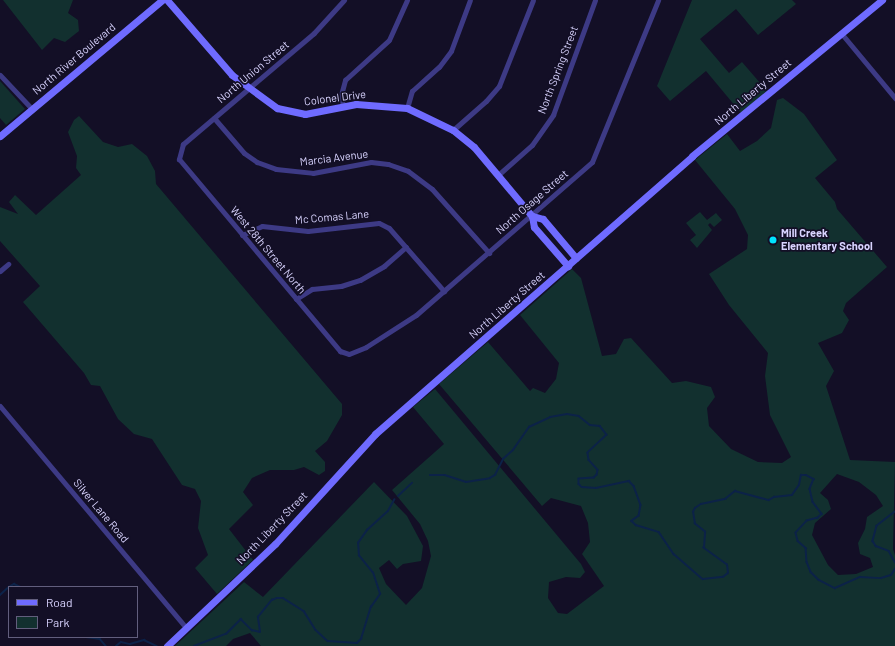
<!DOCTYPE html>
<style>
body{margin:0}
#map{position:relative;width:895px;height:646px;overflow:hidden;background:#130f26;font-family:Barlow,sans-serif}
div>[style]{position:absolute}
.green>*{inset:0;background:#12302f}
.stream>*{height:1.5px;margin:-0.75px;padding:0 0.75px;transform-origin:0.75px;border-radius:0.75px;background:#0c2248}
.street>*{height:5px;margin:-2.5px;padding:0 2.5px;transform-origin:2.5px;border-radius:2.5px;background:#3d3a85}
.secondary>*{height:7px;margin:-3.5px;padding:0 3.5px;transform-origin:3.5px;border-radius:3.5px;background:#6f6bff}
.dots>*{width:11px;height:11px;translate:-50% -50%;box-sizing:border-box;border:2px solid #130f26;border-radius:50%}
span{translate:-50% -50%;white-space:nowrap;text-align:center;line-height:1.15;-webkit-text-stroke:3.5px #130f26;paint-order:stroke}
.street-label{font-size:11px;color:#d9d4ff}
.poi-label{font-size:11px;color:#d9d4ff;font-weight:700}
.left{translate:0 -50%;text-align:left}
.legend{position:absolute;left:8px;top:586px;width:130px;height:52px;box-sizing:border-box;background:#130f26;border:1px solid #625e7d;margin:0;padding:5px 7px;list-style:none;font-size:12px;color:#d9d4ff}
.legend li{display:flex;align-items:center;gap:8px;height:20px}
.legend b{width:20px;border:1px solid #625e7d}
</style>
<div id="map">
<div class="green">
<div style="clip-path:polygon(3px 0,73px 0,68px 13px,78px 20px,79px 31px,65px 42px,54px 38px,42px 50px)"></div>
<div style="clip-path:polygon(692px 0,792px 0,796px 4px,758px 35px,736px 9px,700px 39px,729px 73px,742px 62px,767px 91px,741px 113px,706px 71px,670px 101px,657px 86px)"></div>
<div style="clip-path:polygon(0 81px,25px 109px,6px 125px,0 118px)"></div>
<div style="clip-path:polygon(evenodd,783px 98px,804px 114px,837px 160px,815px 178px,835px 202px,837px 209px,887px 267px,846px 303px,843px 311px,849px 320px,842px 333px,818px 343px,834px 371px,826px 386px,850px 460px,895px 462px,893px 549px,895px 555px,895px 646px,261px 646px,250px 633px,233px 639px,226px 646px,175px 646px,244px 582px,263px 597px,374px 482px,407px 516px,423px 546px,421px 561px,403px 564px,397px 569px,389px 560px,379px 568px,386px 584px,406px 605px,422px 588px,431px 556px,428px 541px,420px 524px,392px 490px,444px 444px,413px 407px,435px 389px,581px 564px,585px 572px,580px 578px,566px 577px,549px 582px,548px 598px,558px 613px,567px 614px,604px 586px,582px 554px,590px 542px,588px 523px,581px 506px,551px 498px,542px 506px,439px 384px,488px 342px,530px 391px,533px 388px,545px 393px,556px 379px,559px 363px,520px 315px,572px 269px,581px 278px,602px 356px,616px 354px,624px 339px,631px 338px,672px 383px,686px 381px,711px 387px,715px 397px,707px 408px,709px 426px,731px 449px,758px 462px,782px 463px,791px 457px,770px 415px,765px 376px,768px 353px,729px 305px,709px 274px,747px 249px,748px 235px,735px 209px,695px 160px,727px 134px,740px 151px,757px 141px,771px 128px,777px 100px,783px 98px,837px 474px,859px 482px,876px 495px,883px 506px,867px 517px,865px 529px,858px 543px,860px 554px,870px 558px,873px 567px,856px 574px,838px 575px,828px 565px,812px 535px,815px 523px,831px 509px,828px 500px,820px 493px,837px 474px)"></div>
<div style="clip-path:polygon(79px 116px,103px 142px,118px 147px,132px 144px,147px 156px,155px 171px,156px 184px,342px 404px,342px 415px,327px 441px,315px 451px,325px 462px,325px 471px,319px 475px,304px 467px,294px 470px,270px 470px,252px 478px,243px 492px,253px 505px,229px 529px,253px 560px,217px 594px,195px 568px,208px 555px,198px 528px,201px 501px,195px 489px,182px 485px,152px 439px,134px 434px,118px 419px,100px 386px,91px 385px,84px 373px,23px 302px,40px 286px,0 241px,0 207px,18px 214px,9px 202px,15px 195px,36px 215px,81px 175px,76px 168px,77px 156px,68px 132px,74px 120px)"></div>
<div style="clip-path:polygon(700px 212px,707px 220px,716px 213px,722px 220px,714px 227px,710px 223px,708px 225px,712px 230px,697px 248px,690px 240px,696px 235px,686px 223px)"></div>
</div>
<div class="stream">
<div style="left:430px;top:475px;width:15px"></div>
<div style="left:445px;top:475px;width:22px;rotate:18deg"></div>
<div style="left:466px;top:482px;width:24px;rotate:-9deg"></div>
<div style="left:490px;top:478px;width:6px;rotate:-31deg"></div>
<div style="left:495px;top:475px;width:18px;rotate:-63deg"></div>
<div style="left:503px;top:459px;width:13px;rotate:-42deg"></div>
<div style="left:513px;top:450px;width:28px;rotate:-55deg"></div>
<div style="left:529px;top:427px;width:23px;rotate:-25deg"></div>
<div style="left:550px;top:417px;width:17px;rotate:-10deg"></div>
<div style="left:567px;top:414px;width:12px;rotate:9deg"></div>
<div style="left:579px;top:416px;width:14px;rotate:39deg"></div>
<div style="left:590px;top:425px;width:10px;rotate:6deg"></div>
<div style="left:600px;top:426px;width:11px;rotate:52deg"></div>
<div style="left:607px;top:435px;width:26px;rotate:137deg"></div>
<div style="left:588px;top:453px;width:7px;rotate:82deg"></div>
<div style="left:589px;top:460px;width:13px;rotate:48deg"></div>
<div style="left:598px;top:470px;width:5px;rotate:101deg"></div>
<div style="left:597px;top:475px;width:4px;rotate:135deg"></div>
<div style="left:594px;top:478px;width:15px;rotate:176deg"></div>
<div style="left:579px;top:479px;width:5px;rotate:90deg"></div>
<div style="left:579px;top:484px;width:4px;rotate:45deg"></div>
<div style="left:582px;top:487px;width:14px;rotate:4deg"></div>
<div style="left:596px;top:488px;width:34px;rotate:-12deg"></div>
<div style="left:629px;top:481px;width:7px;rotate:45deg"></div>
<div style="left:634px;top:486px;width:20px;rotate:70deg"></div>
<div style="left:641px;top:505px;width:11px;rotate:100deg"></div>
<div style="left:639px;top:516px;width:9px;rotate:144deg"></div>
<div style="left:632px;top:521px;width:6px;rotate:45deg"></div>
<div style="left:636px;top:525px;width:24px;rotate:17deg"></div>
<div style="left:659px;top:532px;width:27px;rotate:56deg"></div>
<div style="left:674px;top:554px;width:38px;rotate:41deg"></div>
<div style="left:703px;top:579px;width:20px;rotate:-6deg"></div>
<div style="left:723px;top:577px;width:6px;rotate:-39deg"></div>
<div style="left:728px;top:573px;width:8px;rotate:-97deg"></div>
<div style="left:727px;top:565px;width:29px;rotate:-144deg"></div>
<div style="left:704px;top:548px;width:16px;rotate:-86deg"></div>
<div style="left:705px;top:532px;width:13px;rotate:-141deg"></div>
<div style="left:695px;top:524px;width:12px;rotate:-99deg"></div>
<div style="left:693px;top:512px;width:4px;rotate:-63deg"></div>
<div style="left:695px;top:508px;width:7px;rotate:-34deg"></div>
<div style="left:701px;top:504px;width:25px;rotate:-12deg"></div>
<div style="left:725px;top:499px;width:13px;rotate:-39deg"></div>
<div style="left:735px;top:491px;width:35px;rotate:15deg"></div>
<div style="left:769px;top:500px;width:6px;rotate:-31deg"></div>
<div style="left:774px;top:497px;width:18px;rotate:-6deg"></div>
<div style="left:792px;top:495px;width:12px;rotate:-55deg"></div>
<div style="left:799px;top:485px;width:10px;rotate:-79deg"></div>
<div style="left:801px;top:475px;width:5px"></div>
<div style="left:806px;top:475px;width:9px;rotate:27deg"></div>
<div style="left:814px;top:479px;width:11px;rotate:112deg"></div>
<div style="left:810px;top:489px;width:13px;rotate:77deg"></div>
<div style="left:813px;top:502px;width:15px;rotate:53deg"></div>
<div style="left:822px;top:514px;width:6px;rotate:135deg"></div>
<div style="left:818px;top:518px;width:11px;rotate:165deg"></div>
<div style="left:807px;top:521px;width:16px;rotate:133deg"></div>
<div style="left:796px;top:533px;width:8px;rotate:76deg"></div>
<div style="left:798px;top:541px;width:11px;rotate:41deg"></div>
<div style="left:806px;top:548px;width:14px;rotate:86deg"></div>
<div style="left:807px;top:562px;width:11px;rotate:68deg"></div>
<div style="left:811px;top:572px;width:11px;rotate:45deg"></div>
<div style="left:819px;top:580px;width:18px;rotate:27deg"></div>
<div style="left:835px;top:588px;width:27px;rotate:-24deg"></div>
<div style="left:860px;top:577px;width:21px;rotate:3deg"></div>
<div style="left:881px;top:578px;width:10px;rotate:-17deg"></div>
<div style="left:891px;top:575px;width:7px;rotate:-56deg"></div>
<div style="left:398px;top:496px;width:19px;rotate:-43deg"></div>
<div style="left:895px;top:512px;width:23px;rotate:142deg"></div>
<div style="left:877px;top:526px;width:16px;rotate:105deg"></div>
<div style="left:873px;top:541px;width:6px;rotate:59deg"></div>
<div style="left:876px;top:546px;width:14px;rotate:21deg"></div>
<div style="left:889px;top:551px;width:13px;rotate:61deg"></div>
<div style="left:9px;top:587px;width:6px;rotate:-31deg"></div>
<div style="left:14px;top:584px;width:8px;rotate:23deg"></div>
<div style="left:0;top:595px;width:12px;rotate:-42deg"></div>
<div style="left:86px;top:637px;width:14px;rotate:8deg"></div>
<div style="left:100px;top:639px;width:9px;rotate:49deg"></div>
<div style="left:116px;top:646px;width:6px;rotate:-39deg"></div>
<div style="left:121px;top:642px;width:9px;rotate:13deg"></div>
<div style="left:130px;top:644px;width:15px;rotate:-16deg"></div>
<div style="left:144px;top:640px;width:14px;rotate:25deg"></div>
<div style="left:194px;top:646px;width:34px;rotate:-21deg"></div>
<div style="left:226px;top:634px;width:21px;rotate:-45deg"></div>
<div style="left:241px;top:619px;width:16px;rotate:45deg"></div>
<div style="left:252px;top:630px;width:8px;rotate:14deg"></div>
<div style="left:260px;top:632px;width:15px;rotate:-98deg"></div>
<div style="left:258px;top:617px;width:22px;rotate:-51deg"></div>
<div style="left:272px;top:600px;width:5px;rotate:-22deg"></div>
<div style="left:277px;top:598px;width:6px"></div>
<div style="left:283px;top:598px;width:25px;rotate:32deg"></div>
<div style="left:304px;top:611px;width:22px;rotate:58deg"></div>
<div style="left:316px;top:630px;width:16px;rotate:43deg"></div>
<div style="left:328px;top:641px;width:29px;rotate:4deg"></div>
<div style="left:357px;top:643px;width:6px;rotate:-45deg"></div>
<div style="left:361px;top:639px;width:34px;rotate:-73deg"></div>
<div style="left:371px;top:607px;width:16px;rotate:-55deg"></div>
<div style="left:380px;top:594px;width:22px;rotate:-108deg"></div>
<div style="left:373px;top:573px;width:22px;rotate:-129deg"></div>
<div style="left:359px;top:556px;width:13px;rotate:-94deg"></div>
<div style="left:358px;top:543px;width:16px;rotate:-55deg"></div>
<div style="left:367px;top:530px;width:28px;rotate:-42deg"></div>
<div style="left:388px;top:511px;width:13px;rotate:-61deg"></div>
</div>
<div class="street">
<div style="left:344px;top:0;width:45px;rotate:132.3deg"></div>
<div style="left:314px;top:33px;width:172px;rotate:139.7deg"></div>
<div style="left:183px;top:144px;width:16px;rotate:105deg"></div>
<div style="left:179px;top:159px;width:251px;rotate:50deg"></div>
<div style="left:340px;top:351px;width:9px;rotate:18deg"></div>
<div style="left:349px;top:354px;width:18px;rotate:-22deg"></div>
<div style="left:366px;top:347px;width:59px;rotate:-32.6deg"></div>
<div style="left:416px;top:315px;width:233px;rotate:-41deg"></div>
<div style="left:592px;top:162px;width:175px;rotate:-67.8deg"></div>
<div style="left:841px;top:33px;width:85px;rotate:50.3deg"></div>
<div style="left:0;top:75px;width:47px;rotate:46.7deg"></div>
<div style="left:343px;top:106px;width:11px;rotate:-100deg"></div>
<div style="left:341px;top:95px;width:16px;rotate:-75deg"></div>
<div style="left:345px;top:80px;width:59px;rotate:-42.3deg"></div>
<div style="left:389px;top:40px;width:44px;rotate:-65.8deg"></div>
<div style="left:407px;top:108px;width:18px;rotate:-74deg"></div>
<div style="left:412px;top:91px;width:36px;rotate:-42deg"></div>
<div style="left:439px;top:67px;width:20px;rotate:-53deg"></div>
<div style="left:451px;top:51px;width:54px;rotate:-69.6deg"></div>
<div style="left:214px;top:118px;width:46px;rotate:49.4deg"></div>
<div style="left:244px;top:153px;width:16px;rotate:35deg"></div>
<div style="left:257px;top:162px;width:20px;rotate:20deg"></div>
<div style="left:276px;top:169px;width:37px;rotate:6deg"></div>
<div style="left:313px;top:173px;width:59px;rotate:-10.7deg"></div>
<div style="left:371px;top:162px;width:17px;rotate:7deg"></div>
<div style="left:388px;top:164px;width:21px;rotate:19deg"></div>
<div style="left:408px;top:171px;width:30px;rotate:37deg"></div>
<div style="left:432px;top:189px;width:86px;rotate:48.3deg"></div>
<div style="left:453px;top:130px;width:44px;rotate:-41.3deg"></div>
<div style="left:486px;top:101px;width:20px;rotate:-49deg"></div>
<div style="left:499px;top:86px;width:92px;rotate:-68.4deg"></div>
<div style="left:498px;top:175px;width:45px;rotate:-41.4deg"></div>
<div style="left:532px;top:145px;width:37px;rotate:-55deg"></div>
<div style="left:553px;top:115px;width:122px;rotate:-69.9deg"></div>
<div style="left:242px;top:235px;width:22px;rotate:-24deg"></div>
<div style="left:262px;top:226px;width:46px;rotate:6.2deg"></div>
<div style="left:308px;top:231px;width:71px;rotate:-6.4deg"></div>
<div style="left:379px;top:223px;width:11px;rotate:27deg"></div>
<div style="left:389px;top:228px;width:84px;rotate:48.9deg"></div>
<div style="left:0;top:271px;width:11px;rotate:-41deg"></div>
<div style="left:296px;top:299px;width:19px;rotate:-32deg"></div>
<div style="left:312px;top:289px;width:29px;rotate:-6deg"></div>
<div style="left:341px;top:286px;width:20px;rotate:-18deg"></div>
<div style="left:360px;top:280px;width:28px;rotate:-30deg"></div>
<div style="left:384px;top:266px;width:29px;rotate:-41deg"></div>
<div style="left:0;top:406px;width:290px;rotate:50deg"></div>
</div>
<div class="secondary">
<div style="left:167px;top:0;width:99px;rotate:49.1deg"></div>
<div style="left:232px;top:75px;width:56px;rotate:36.3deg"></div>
<div style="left:277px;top:108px;width:29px;rotate:12deg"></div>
<div style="left:305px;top:114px;width:52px;rotate:-11.1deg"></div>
<div style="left:356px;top:104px;width:51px;rotate:4.5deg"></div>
<div style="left:407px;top:108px;width:51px;rotate:25.6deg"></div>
<div style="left:453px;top:130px;width:27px;rotate:39deg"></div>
<div style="left:474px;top:147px;width:90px;rotate:50deg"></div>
<div style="left:532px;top:216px;width:11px;rotate:80deg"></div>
<div style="left:534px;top:227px;width:52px;rotate:48.9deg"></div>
<div style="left:0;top:136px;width:212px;rotate:-40deg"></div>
<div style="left:532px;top:216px;width:11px;rotate:15deg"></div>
<div style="left:543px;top:219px;width:51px;rotate:49.8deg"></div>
<div style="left:167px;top:646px;width:149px;rotate:-43.4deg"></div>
<div style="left:275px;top:544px;width:149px;rotate:-47.7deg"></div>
<div style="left:375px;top:434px;width:422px;rotate:-41.2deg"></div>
<div style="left:692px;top:156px;width:246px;rotate:-39.4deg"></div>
</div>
<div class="dots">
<div style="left:773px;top:240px;background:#00e5ff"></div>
</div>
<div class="street-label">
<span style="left:74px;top:59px;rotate:-40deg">North River Boulevard</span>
<span style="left:558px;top:70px;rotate:-69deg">North Spring Street</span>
<span style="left:253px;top:72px;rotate:-40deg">North Union Street</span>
<span style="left:753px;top:92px;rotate:-40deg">North Liberty Street</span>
<span style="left:335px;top:98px;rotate:-7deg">Colonel Drive</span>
<span style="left:334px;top:158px;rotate:-7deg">Marcia Avenue</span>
<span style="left:532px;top:202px;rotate:-41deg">North Osage Street</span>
<span style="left:332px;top:217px;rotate:-5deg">Mc Comas Lane</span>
<span style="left:268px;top:250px;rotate:50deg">West 28th Street North</span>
<span style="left:507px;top:305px;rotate:-41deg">North Liberty Street</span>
<span style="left:101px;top:511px;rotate:50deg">Silver Lane Road</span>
<span style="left:272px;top:528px;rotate:-46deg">North Liberty Street</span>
</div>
<div class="poi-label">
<span class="left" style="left:781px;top:240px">Mill Creek<br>Elementary School</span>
</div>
<ul class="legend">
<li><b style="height:5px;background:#6f6bff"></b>Road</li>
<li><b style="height:11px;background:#12302f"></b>Park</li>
</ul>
</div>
